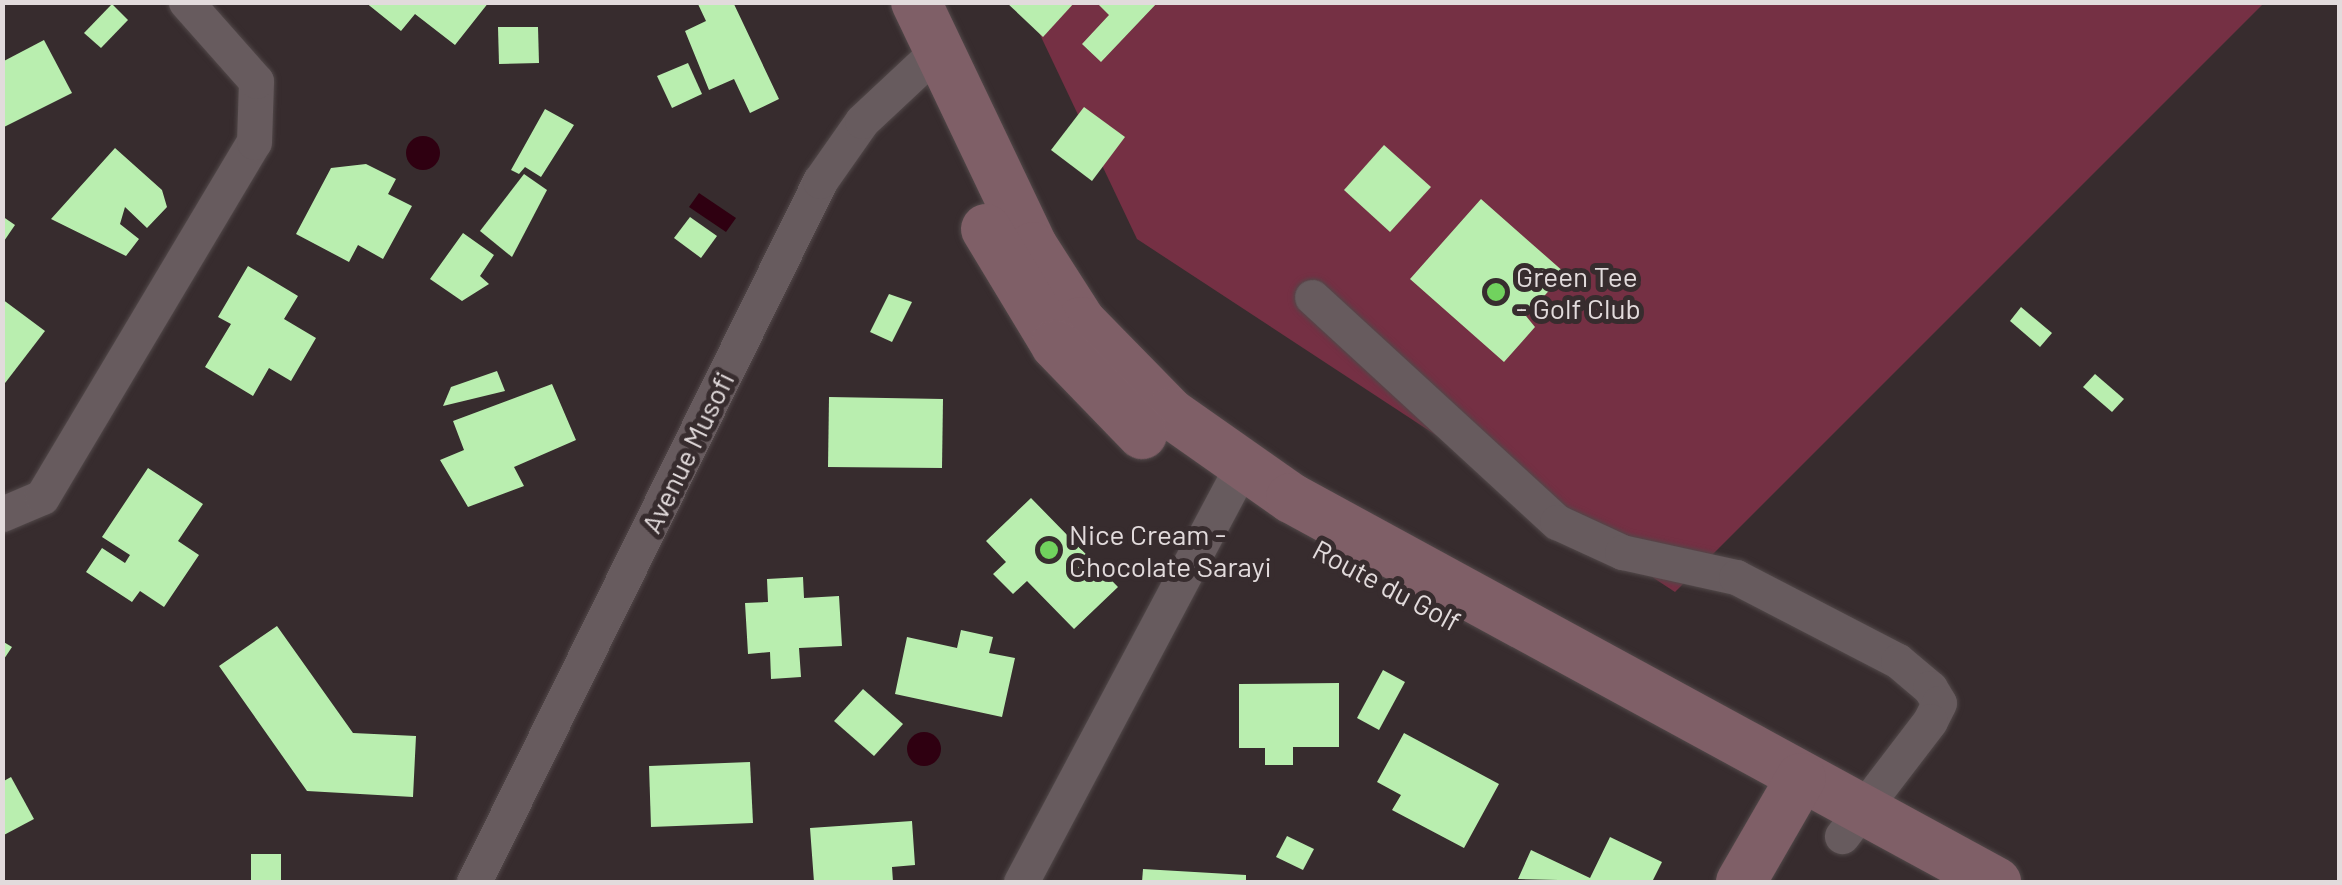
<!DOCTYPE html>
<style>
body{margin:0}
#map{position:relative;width:2342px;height:885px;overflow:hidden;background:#372c2e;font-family:Barlow,sans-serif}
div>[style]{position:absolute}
.green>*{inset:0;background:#753044}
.water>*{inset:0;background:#2f0011}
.round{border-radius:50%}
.building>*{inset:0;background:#b9eeaf}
.roads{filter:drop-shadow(0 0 2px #514849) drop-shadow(0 0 2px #514849)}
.street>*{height:35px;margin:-17.5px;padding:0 17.5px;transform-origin:17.5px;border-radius:17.5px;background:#675b5e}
.secondary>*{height:50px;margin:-25px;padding:0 25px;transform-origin:25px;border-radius:25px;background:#7f5f67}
.dots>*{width:28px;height:28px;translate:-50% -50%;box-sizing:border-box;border:5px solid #372c2e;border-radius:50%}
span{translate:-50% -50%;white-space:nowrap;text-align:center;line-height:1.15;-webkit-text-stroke:10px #372c2e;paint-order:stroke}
.poi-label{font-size:28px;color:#e2dbdc}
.left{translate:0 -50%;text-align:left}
.street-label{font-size:28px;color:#e2dbdc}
.frame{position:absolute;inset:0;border:5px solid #e2dbdc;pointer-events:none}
</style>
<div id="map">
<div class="green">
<div style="clip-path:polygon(1025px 3px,2264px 3px,1675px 592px,1137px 239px)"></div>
</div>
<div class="water">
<div class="round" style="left:406px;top:136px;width:34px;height:34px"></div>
<div style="clip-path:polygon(699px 193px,736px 218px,726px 232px,689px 207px)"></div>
<div class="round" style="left:907px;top:732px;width:34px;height:34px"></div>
</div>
<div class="building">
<div style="clip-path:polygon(365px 2px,489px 2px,455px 45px,415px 14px,401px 31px)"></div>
<div style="clip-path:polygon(697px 2px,733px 2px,779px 99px,750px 113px,734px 79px,709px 90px,685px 31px,706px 21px)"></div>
<div style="clip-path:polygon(1006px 2px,1075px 2px,1043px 37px)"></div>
<div style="clip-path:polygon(1096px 2px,1158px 2px,1101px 62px,1082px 44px,1109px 15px)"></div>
<div style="clip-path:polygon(112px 4px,128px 20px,101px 48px,84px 33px)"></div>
<div style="clip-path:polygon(498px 27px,538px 27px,539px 63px,499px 64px)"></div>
<div style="clip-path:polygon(44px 40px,72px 93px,2px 128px,2px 62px)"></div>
<div style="clip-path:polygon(688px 63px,702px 94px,672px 108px,657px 76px)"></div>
<div style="clip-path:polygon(1084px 107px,1125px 137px,1092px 181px,1051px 150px)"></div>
<div style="clip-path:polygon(545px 109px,574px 125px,541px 177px,525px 167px,519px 174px,511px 170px)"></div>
<div style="clip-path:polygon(1384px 145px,1431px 187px,1390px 232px,1344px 190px)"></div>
<div style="clip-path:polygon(115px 148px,162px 190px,167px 207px,147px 228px,125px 207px,120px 224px,139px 239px,126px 256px,51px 219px)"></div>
<div style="clip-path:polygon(366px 164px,396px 179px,388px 194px,412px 206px,383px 259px,358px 245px,349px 262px,296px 234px,331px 168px)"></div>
<div style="clip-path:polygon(524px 174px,547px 190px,512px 257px,480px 231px)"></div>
<div style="clip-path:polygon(1481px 199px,1565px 273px,1526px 316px,1535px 327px,1504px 362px,1410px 279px)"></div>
<div style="clip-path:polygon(2px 216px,15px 225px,2px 244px)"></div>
<div style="clip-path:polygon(690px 217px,717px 236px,701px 258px,674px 238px)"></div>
<div style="clip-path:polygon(463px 233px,494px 255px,480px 276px,489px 284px,462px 301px,430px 279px)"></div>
<div style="clip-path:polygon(248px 266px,298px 296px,284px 319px,316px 338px,291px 381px,269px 368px,253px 396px,205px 367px,231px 324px,218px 317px)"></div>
<div style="clip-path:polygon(889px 294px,912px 302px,892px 342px,870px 332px)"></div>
<div style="clip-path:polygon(2px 299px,45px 331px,2px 387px)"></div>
<div style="clip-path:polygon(2021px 307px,2052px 333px,2040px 347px,2010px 321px)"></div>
<div style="clip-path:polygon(497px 371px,505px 391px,443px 406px,451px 387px)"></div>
<div style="clip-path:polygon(2095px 374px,2124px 399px,2112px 412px,2083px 387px)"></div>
<div style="clip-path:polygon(552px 384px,576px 440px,514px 467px,524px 486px,468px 507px,440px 460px,464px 450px,453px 421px)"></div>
<div style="clip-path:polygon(829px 397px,943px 399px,942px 468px,828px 467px)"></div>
<div style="clip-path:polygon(148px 468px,203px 504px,178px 541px,199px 555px,164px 607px,140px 591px,132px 602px,86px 572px,102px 548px,125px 563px,130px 555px,102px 537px)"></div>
<div style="clip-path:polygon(1031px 498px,1118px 587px,1074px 629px,1027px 581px,1013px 594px,993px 574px,1006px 562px,986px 541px)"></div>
<div style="clip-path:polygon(803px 577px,804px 598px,839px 596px,842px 646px,799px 648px,801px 677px,771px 679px,770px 652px,748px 654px,745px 603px,768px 602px,767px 579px)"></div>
<div style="clip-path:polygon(277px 626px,353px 733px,416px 736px,413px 797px,307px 791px,219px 666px)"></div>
<div style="clip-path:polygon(961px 630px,993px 637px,989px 653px,1015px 658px,1002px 717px,895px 694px,907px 637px,957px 648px)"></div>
<div style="clip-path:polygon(2px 641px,12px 647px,2px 662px)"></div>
<div style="clip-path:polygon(1383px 670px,1405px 682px,1379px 730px,1357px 718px)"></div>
<div style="clip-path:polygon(1339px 683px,1339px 747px,1293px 747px,1293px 765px,1265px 765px,1265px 748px,1239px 748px,1239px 684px)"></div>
<div style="clip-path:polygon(863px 689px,903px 724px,874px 756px,834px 721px)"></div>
<div style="clip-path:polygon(1404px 733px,1499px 784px,1464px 848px,1392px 810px,1401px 795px,1377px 782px)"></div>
<div style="clip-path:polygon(750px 762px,753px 823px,651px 827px,649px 766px)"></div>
<div style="clip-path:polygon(11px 777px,34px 819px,2px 836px,2px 782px)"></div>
<div style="clip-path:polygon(912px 821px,915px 865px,892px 867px,893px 882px,814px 882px,810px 828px)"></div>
<div style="clip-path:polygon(1287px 836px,1314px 849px,1303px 870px,1276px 857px)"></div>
<div style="clip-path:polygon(1610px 837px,1662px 862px,1652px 882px,1518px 879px,1531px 850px,1590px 878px)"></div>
<div style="clip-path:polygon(251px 854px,281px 854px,281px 882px,251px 882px)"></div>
<div style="clip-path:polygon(1143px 869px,1246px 875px,1246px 882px,1142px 882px)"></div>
</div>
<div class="roads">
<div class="street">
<div style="left:1312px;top:297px;width:333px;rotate:42.6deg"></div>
<div style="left:1557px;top:522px;width:72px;rotate:24.8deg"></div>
<div style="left:1622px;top:552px;width:117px;rotate:12.4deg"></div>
<div style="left:1736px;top:577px;width:182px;rotate:27.4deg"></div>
<div style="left:1898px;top:661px;width:42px;rotate:40.2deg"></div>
<div style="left:1930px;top:688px;width:17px;rotate:59deg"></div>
<div style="left:1939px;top:703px;width:20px;rotate:117deg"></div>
<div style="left:1930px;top:721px;width:145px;rotate:127.4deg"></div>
<div style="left:2px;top:514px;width:43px;rotate:-23deg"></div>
<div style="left:42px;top:497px;width:413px;rotate:-59.2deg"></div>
<div style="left:254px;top:142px;width:61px;rotate:-88.1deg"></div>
<div style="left:256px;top:81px;width:106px;rotate:-131.5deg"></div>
<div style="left:474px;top:882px;width:782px;rotate:-63.73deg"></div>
<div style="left:820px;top:181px;width:73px;rotate:-55deg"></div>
<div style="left:862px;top:121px;width:104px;rotate:-43.1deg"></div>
<div style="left:1021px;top:882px;width:470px;rotate:-62deg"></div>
</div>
<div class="secondary">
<div style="left:916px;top:2px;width:272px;rotate:64.5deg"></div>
<div style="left:1033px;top:247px;width:89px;rotate:57.4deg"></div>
<div style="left:1081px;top:322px;width:127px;rotate:45.6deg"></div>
<div style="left:1170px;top:413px;width:148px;rotate:35.1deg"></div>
<div style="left:1291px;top:498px;width:803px;rotate:28.58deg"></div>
<div style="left:986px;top:229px;width:135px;rotate:58.9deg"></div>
<div style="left:1056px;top:345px;width:124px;rotate:46deg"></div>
<div style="left:1741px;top:882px;width:120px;rotate:-60deg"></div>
</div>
</div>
<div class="dots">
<div style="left:1496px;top:292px;background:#71d25e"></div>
<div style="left:1049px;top:550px;background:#71d25e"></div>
</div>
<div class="poi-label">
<span class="left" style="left:1516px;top:292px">Green Tee<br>- Golf Club</span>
<span class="left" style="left:1069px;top:550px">Nice Cream -<br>Chocolate Sarayi</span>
</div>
<div class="street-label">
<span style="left:687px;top:452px;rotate:-64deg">Avenue Musofi</span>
<span style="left:1387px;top:585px;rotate:28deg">Route du Golf</span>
</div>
<div class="frame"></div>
</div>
